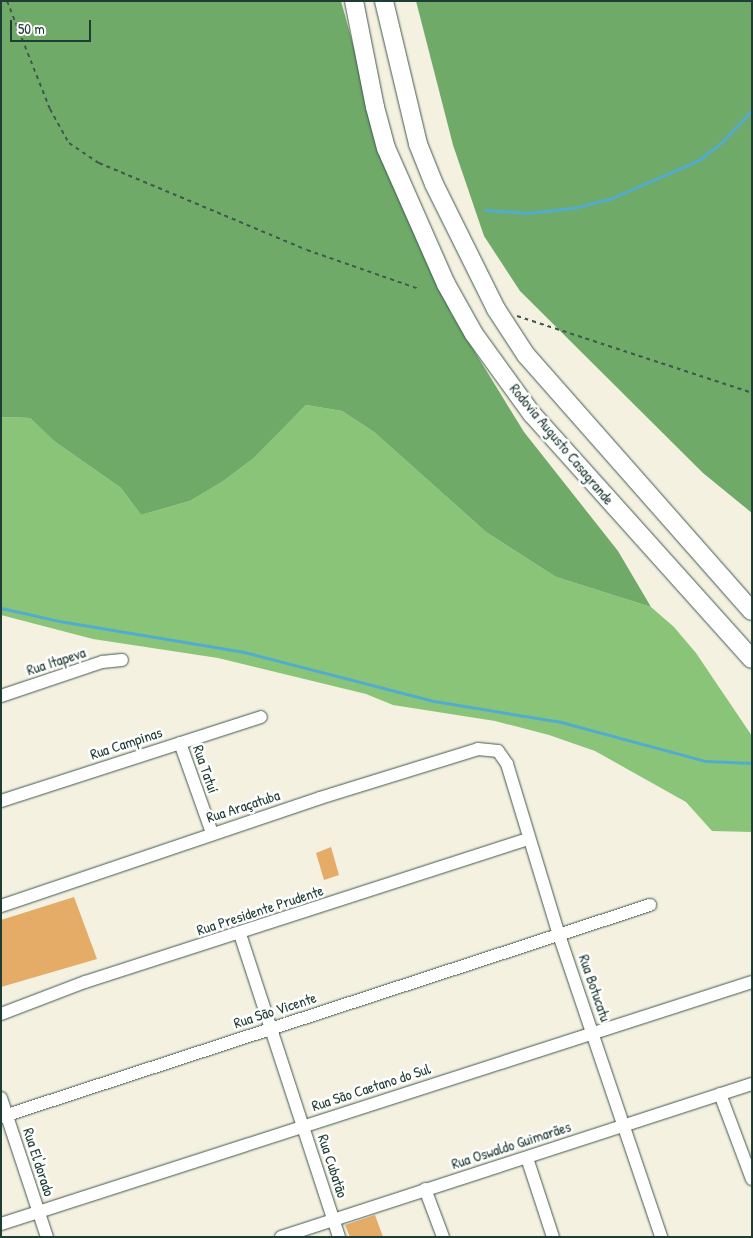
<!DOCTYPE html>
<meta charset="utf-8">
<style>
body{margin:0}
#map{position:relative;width:753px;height:1238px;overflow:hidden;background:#f4f1e0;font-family:"Patrick Hand",sans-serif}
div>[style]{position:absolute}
.green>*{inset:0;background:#8ac479}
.forest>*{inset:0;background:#6faa69}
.stream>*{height:3px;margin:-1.5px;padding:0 1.5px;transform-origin:1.5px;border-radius:1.5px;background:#52acd0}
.building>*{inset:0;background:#e4ac67}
.path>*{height:2px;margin-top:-1px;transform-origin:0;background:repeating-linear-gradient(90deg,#3f584e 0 4px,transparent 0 8px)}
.roads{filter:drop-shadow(0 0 1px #3f584e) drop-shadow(0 0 1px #3f584e)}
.street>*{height:12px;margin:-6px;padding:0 6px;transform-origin:6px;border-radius:6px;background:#fff}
.secondary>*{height:18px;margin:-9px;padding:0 9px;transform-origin:9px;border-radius:9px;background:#fff}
span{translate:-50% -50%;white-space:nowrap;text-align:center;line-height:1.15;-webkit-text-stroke:5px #fff;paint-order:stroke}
.street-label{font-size:15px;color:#1f3d34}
.frame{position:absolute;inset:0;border:2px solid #1f3d34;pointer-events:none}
.scale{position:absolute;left:10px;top:20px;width:81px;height:22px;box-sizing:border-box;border:2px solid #1f3d34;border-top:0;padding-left:6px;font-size:15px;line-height:18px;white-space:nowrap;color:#1f3d34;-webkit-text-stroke:4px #fff;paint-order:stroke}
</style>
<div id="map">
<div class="green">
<div style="clip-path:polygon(306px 405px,342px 411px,374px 432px,486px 532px,556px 577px,651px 607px,674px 627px,696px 653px,752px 736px,752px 832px,712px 831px,686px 802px,595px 751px,549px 735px,495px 721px,393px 705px,366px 694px,218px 658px,93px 639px,1px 615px,1px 417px,30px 418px,54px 441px,121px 488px,141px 515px,190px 501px,222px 482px,254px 458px)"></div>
</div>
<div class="forest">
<div style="clip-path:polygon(1px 1px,341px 1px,385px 160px,451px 313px,524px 432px,618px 551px,651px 607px,556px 577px,486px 532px,374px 432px,342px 411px,306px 405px,254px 458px,222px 482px,190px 501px,141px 515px,121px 488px,54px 441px,30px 418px,1px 417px)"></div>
<div style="clip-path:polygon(416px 1px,752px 1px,752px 513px,703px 473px,520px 291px,484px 236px,453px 145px)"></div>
</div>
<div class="stream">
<div style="left:485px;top:210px;width:43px;rotate:4deg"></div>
<div style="left:528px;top:213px;width:45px;rotate:-6.3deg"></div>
<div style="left:573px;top:208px;width:38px;rotate:-14deg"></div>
<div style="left:610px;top:199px;width:97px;rotate:-23.7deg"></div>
<div style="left:699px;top:160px;width:31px;rotate:-38deg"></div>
<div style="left:723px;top:141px;width:42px;rotate:-46.9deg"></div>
<div style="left:1px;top:608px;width:59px;rotate:12.6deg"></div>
<div style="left:59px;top:621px;width:188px;rotate:9.5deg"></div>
<div style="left:244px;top:652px;width:196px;rotate:14.5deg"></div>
<div style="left:434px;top:701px;width:129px;rotate:9.4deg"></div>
<div style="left:561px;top:722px;width:150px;rotate:15.1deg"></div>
<div style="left:706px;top:761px;width:46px;rotate:2.5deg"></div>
</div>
<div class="building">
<div style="clip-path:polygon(331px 847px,339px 875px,324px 880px,316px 853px)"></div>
<div style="clip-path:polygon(74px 897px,97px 959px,1px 987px,1px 920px)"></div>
<div style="clip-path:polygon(375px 1215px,383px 1237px,350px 1237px,345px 1225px)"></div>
</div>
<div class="path">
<div style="left:7px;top:1px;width:116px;rotate:68.3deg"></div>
<div style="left:50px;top:109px;width:39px;rotate:61deg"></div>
<div style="left:69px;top:143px;width:36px;rotate:34deg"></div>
<div style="left:99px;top:163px;width:225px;rotate:22.7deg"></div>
<div style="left:307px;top:250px;width:119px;rotate:19.2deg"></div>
<div style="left:517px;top:316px;width:247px;rotate:18.1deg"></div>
</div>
<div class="roads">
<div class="street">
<div style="left:1px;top:696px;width:107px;rotate:-18.6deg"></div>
<div style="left:102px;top:662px;width:20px;rotate:-6deg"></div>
<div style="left:180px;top:743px;width:96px;rotate:70.4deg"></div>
<div style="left:1px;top:801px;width:273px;rotate:-17.9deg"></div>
<div style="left:1px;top:906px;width:337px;rotate:-18.7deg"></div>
<div style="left:320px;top:798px;width:165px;rotate:-17.2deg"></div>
<div style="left:478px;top:749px;width:20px;rotate:6deg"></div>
<div style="left:498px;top:751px;width:16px;rotate:55deg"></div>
<div style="left:507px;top:764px;width:179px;rotate:73.1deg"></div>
<div style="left:559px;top:935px;width:319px;rotate:71.3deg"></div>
<div style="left:240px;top:934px;width:319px;rotate:71.9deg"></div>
<div style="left:1px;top:1014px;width:90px;rotate:-20.9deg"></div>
<div style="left:85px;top:982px;width:466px;rotate:-17.9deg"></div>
<div style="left:720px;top:1094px;width:91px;rotate:69.4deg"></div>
<div style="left:1px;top:1098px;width:146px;rotate:71.7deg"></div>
<div style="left:1px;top:1117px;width:683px;rotate:-18.09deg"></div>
<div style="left:527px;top:1158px;width:83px;rotate:71.8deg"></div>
<div style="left:425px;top:1189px;width:51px;rotate:69.4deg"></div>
<div style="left:1px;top:1224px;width:789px;rotate:-17.86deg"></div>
<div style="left:281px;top:1237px;width:495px;rotate:-18deg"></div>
</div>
<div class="secondary">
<div style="left:354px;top:1px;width:108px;rotate:78.8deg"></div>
<div style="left:375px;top:107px;width:42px;rotate:75deg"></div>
<div style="left:386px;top:148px;width:149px;rotate:66.2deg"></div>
<div style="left:446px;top:284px;width:57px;rotate:60.8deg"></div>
<div style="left:474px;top:334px;width:99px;rotate:54.1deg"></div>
<div style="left:532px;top:414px;width:329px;rotate:48.1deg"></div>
<div style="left:384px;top:1px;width:147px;rotate:76.6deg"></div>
<div style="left:418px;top:144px;width:43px;rotate:68.2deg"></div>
<div style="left:434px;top:184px;width:140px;rotate:63.6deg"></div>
<div style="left:496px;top:309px;width:55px;rotate:56.9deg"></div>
<div style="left:526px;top:355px;width:341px;rotate:48.6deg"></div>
</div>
</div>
<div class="street-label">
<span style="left:562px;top:444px;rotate:50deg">Rodovia Augusto Casagrande</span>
<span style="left:56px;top:661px;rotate:-18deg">Rua Itapeva</span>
<span style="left:126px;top:743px;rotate:-18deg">Rua Campinas</span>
<span style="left:206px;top:769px;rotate:71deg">Rua Tatuí</span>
<span style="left:243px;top:806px;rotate:-18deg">Rua Araçatuba</span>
<span style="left:260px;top:910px;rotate:-18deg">Rua Presidente Prudente</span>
<span style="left:595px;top:988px;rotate:71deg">Rua Botucatu</span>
<span style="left:275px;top:1010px;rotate:-18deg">Rua São Vicente</span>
<span style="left:371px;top:1087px;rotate:-18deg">Rua São Caetano do Sul</span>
<span style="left:511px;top:1145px;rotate:-18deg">Rua Oswaldo Guimarães</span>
<span style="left:39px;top:1162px;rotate:72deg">Rua El'dorado</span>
<span style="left:333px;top:1166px;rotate:72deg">Rua Cubatão</span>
</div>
<div class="frame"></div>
<div class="scale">50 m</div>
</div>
